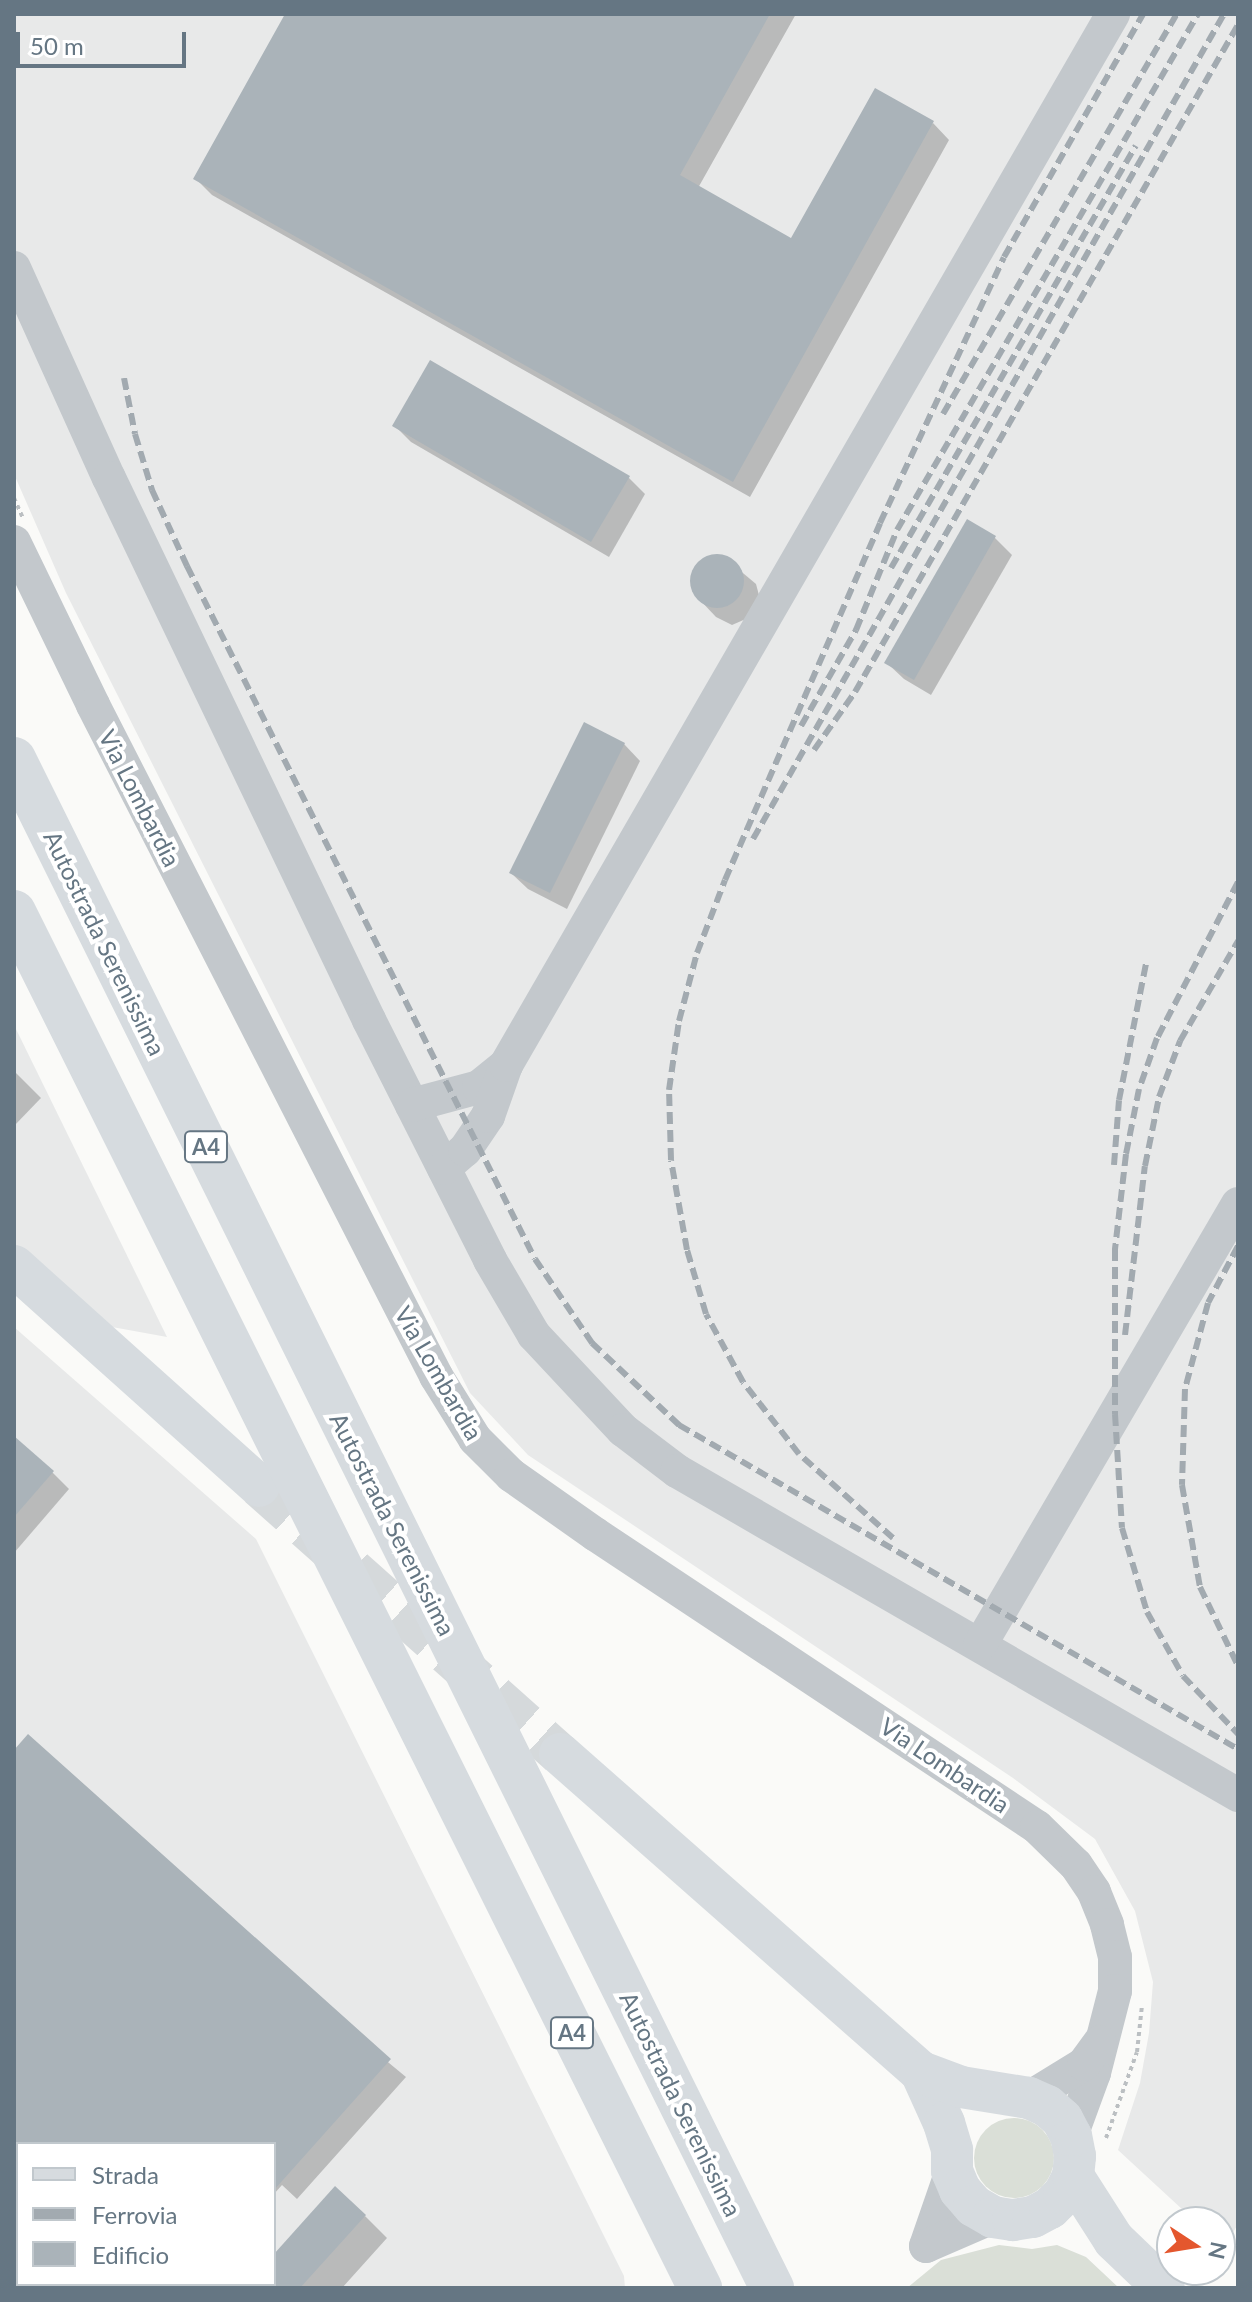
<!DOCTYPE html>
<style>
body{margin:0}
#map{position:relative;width:1252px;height:2302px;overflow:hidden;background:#fafaf8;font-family:Lato,sans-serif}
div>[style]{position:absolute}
.built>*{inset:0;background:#e8e9e9}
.green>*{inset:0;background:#dadfd7}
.round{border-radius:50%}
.shadow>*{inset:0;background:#0003}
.building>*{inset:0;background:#aab3b9}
.major-tunnel>*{height:42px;margin-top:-21px;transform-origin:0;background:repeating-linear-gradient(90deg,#d5d9db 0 42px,transparent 0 63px)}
.path>*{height:4px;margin-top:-2px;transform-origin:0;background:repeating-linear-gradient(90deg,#bbbfc2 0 4px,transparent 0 8px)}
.minor>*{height:34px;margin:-17px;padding:0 17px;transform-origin:17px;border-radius:17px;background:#c3c8cc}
.major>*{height:42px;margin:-21px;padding:0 21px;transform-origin:21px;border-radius:21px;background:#d6dbdf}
.highway>*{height:44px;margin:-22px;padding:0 22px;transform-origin:22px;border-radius:22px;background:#d6dbdf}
.rail>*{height:6px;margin-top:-3px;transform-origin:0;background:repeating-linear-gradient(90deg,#a2aab0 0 12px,transparent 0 18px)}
span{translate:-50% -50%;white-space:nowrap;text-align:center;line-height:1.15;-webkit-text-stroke:8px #fff;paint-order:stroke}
.shield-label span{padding:2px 6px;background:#fff;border:2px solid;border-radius:6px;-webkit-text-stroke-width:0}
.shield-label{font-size:22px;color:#657683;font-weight:700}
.street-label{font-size:24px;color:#657683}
.frame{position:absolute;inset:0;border:16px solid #657683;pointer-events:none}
.legend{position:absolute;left:16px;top:2142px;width:260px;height:144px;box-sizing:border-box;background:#fff;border:2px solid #c1c8cd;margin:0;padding:10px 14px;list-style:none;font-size:24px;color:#657683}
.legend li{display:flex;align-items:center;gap:16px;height:40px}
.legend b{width:40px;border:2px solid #c1c8cd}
.north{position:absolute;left:1156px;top:2206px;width:80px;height:80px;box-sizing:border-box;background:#fff;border:2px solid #c1c8cd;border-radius:50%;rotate:102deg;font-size:22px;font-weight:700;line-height:32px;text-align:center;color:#657683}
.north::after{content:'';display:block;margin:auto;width:28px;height:36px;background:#e4572e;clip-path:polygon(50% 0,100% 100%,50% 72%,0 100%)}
.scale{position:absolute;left:16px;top:32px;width:170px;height:36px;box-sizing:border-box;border:4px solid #657683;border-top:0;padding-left:10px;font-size:24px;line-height:28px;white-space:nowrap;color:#657683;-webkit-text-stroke:6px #fff;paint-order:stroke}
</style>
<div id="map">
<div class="built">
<div style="clip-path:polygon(14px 14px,1238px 14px,1238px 2224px,1224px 2248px,1220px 2244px,1220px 2222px,1196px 2222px,1118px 2150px,1140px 2083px,1149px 2033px,1153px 1982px,1135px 1911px,1095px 1839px,1013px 1778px,528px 1455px,470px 1393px,66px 593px,14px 474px)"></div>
<div style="clip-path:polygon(14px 1025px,167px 1337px,90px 1323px,14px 1256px)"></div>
<div style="clip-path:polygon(evenodd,14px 1327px,256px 1539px,624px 2276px,625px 2288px,14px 2288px,14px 1327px,18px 2144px,274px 2144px,274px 2284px,18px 2284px,18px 2144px)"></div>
</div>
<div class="green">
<div class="round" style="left:974px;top:2118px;width:80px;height:80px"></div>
<div style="clip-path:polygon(999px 2245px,1032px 2249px,1057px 2245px,1086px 2257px,1119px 2288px,907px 2288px,941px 2260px)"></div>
</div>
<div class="shadow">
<div style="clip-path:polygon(287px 14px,796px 14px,698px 188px,792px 241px,933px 123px,949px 140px,750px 497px,212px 195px,195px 178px)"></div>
<div style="clip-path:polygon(394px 425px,629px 478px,645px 494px,609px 557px,411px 442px)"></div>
<div style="clip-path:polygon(967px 522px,995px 538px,1012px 555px,931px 695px,904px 679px,887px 663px)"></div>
<div style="clip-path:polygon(709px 557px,724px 557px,756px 584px,760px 599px,755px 615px,732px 625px,716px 617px,699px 599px,691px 584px,696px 567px)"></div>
<div style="clip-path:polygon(624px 744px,640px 761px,567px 909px,528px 889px,511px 873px)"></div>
<div style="clip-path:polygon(14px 1071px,41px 1098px,14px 1126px)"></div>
<div style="clip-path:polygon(14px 1451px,52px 1472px,69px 1489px,14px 1553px)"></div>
<div style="clip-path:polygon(14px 1753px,406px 2077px,297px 2199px,282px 2185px,274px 2194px,274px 2144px,18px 2144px,18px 2284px,194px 2284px,191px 2288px,14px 2288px)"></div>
<div style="clip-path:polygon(365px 2216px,387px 2238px,342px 2288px,247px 2288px,250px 2284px,274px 2284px,274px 2257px)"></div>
</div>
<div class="building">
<div style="clip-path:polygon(285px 14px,770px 14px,680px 175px,791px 238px,875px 88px,934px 121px,733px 482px,193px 179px)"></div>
<div style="clip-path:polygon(430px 360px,630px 476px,591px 542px,392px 426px)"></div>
<div style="clip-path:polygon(967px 519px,996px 536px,914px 680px,884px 663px)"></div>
<div class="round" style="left:690px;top:554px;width:54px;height:54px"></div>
<div style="clip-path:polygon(584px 722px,625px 743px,550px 893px,509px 873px)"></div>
<div style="clip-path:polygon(14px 1436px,54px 1471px,14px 1517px)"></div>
<div style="clip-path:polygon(28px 1734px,391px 2059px,274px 2190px,274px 2144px,14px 2144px,14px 1750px)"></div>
<div style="clip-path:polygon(335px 2186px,366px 2215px,300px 2288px,274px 2288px,274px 2254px)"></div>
</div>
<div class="major-tunnel">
<div style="left:259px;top:1486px;width:403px;rotate:41.7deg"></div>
</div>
<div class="path">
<div style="left:14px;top:498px;width:22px;rotate:66deg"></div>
<div style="left:1106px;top:2138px;width:91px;rotate:-70.2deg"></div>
<div style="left:1137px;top:2052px;width:47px;rotate:-83.9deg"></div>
</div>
<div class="minor">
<div style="left:14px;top:268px;width:230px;rotate:65.7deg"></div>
<div style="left:109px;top:478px;width:601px;rotate:64.37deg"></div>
<div style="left:369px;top:1020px;width:269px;rotate:63.2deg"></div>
<div style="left:490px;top:1260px;width:87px;rotate:59.6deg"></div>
<div style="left:534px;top:1335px;width:130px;rotate:46.9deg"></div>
<div style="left:623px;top:1430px;width:68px;rotate:37.2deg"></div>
<div style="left:677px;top:1471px;width:648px;rotate:30.01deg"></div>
<div style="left:14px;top:542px;width:181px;rotate:64.1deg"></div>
<div style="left:93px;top:705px;width:754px;rotate:62.92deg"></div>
<div style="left:436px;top:1376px;width:74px;rotate:58.2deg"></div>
<div style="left:475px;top:1439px;width:51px;rotate:45deg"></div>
<div style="left:511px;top:1475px;width:103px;rotate:35.1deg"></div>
<div style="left:595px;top:1534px;width:530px;rotate:33.54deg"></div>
<div style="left:1037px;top:1827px;width:54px;rotate:44.3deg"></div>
<div style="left:1076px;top:1865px;width:32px;rotate:56deg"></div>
<div style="left:1094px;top:1892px;width:35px;rotate:68deg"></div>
<div style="left:1107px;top:1925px;width:33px;rotate:76deg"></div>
<div style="left:1115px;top:1957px;width:34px;rotate:90deg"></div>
<div style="left:1115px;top:1991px;width:85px;rotate:104.4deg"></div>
<div style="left:1094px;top:2073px;width:67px;rotate:110.1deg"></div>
<div style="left:412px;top:1105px;width:69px;rotate:-15deg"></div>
<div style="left:479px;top:1087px;width:35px;rotate:-39deg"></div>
<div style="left:444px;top:1168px;width:28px;rotate:-41deg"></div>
<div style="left:465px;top:1150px;width:41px;rotate:-55.9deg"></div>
<div style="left:488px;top:1116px;width:54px;rotate:-70.6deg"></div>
<div style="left:506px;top:1065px;width:1214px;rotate:-59.99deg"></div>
<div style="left:980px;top:1645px;width:511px;rotate:-59.67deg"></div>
<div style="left:1029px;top:2098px;width:65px;rotate:-31.7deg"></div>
<div style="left:1084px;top:2064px;width:27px;rotate:-54deg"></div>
<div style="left:926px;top:2246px;width:79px;rotate:-70.9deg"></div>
<div style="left:926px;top:2246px;width:73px;rotate:-23.4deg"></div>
</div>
<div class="major">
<div style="left:14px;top:1266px;width:329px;rotate:41.9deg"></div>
<div style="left:560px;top:1754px;width:481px;rotate:41.4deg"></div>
<div style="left:921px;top:2072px;width:56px;rotate:65.7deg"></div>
<div style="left:944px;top:2123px;width:28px;rotate:73deg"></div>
<div style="left:952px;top:2150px;width:21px;rotate:90deg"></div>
<div style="left:952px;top:2171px;width:21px;rotate:67deg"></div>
<div style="left:960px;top:2190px;width:21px;rotate:49deg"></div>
<div style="left:974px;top:2206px;width:22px;rotate:30deg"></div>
<div style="left:993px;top:2217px;width:20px;rotate:9deg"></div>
<div style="left:1013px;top:2220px;width:20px;rotate:-9deg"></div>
<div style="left:1033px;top:2217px;width:19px;rotate:-28deg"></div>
<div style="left:1050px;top:2208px;width:20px;rotate:-45deg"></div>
<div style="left:1064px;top:2194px;width:20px;rotate:-63deg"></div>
<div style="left:1073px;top:2176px;width:20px;rotate:-84deg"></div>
<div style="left:1075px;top:2156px;width:20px;rotate:-101deg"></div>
<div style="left:1071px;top:2136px;width:19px;rotate:-118deg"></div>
<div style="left:1062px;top:2119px;width:20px;rotate:-139deg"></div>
<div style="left:1047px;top:2106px;width:20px;rotate:-156deg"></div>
<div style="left:1029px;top:2098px;width:69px;rotate:-170.8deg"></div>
<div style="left:961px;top:2087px;width:43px;rotate:-159.4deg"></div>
<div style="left:1073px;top:2176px;width:76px;rotate:57.4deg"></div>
<div style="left:1114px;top:2240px;width:69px;rotate:43.8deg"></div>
</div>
<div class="highway">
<div style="left:14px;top:759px;width:1707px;rotate:63.63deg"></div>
<div style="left:14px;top:912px;width:1538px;rotate:63.5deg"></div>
</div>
<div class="rail">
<div style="left:124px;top:378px;width:57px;rotate:78.9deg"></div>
<div style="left:135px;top:434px;width:59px;rotate:73.1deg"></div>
<div style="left:152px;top:490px;width:84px;rotate:65.3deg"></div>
<div style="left:187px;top:566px;width:775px;rotate:63.34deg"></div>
<div style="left:535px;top:1259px;width:102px;rotate:55.8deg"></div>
<div style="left:592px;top:1343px;width:120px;rotate:43.3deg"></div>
<div style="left:679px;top:1425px;width:646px;rotate:30.1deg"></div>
<div style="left:943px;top:414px;width:463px;rotate:-59.7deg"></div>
<div style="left:891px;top:568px;width:488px;rotate:-59.9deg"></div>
<div style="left:801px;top:726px;width:111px;rotate:-60.2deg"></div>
<div style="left:856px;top:630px;width:108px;rotate:-67.7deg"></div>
<div style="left:897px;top:530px;width:597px;rotate:-59.74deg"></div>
<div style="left:814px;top:750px;width:71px;rotate:-54.7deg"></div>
<div style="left:855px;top:692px;width:769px;rotate:-60.14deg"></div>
<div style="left:753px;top:839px;width:950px;rotate:-60.28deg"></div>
<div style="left:1238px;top:882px;width:176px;rotate:117.4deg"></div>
<div style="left:1157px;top:1038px;width:54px;rotate:109.4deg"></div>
<div style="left:1139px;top:1089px;width:66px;rotate:101.3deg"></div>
<div style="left:1126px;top:1154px;width:96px;rotate:96.6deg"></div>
<div style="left:1115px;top:1249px;width:165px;rotate:90deg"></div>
<div style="left:1115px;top:1414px;width:114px;rotate:86.5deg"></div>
<div style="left:1122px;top:1528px;width:88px;rotate:73.4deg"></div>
<div style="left:1147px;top:1612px;width:73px;rotate:60.6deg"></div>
<div style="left:1183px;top:1676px;width:80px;rotate:46.5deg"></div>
<div style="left:1114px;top:1165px;width:65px;rotate:-85.6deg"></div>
<div style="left:1119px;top:1100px;width:139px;rotate:-78.8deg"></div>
<div style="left:1238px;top:1246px;width:64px;rotate:117.8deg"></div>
<div style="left:1208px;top:1303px;width:89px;rotate:105deg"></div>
<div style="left:1185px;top:1389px;width:96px;rotate:91.8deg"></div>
<div style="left:1182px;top:1485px;width:104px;rotate:80deg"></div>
<div style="left:1200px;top:1587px;width:88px;rotate:64.3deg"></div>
<div style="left:1125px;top:1335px;width:170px;rotate:-83.3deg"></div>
<div style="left:1145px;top:1166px;width:70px;rotate:-78.5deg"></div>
<div style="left:1159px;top:1097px;width:60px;rotate:-69.4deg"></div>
<div style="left:1180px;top:1041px;width:116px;rotate:-59.9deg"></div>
<div style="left:893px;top:1538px;width:126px;rotate:-138.2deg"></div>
<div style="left:799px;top:1454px;width:91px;rotate:-127.9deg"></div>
<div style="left:743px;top:1382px;width:77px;rotate:-118.6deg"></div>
<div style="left:706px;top:1314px;width:67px;rotate:-106.5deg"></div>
<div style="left:687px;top:1250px;width:91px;rotate:-100.1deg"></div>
<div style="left:671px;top:1160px;width:70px;rotate:-91.6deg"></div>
<div style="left:669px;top:1090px;width:70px;rotate:-81.8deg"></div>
<div style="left:679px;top:1021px;width:70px;rotate:-75.2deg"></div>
<div style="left:697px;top:953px;width:78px;rotate:-69deg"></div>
<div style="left:725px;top:880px;width:389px;rotate:-66.5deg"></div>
<div style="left:880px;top:523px;width:293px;rotate:-65deg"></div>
<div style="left:1004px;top:257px;width:280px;rotate:-60.2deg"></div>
</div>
<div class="shield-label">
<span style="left:206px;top:1147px">A4</span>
<span style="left:572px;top:2033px">A4</span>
</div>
<div class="street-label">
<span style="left:140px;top:798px;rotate:63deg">Via Lombardia</span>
<span style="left:105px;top:943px;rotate:64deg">Autostrada Serenissima</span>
<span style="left:439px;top:1373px;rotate:60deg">Via Lombardia</span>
<span style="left:393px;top:1524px;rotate:63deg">Autostrada Serenissima</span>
<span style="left:945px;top:1765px;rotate:34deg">Via Lombardia</span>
<span style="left:681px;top:2104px;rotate:64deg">Autostrada Serenissima</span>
</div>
<div class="frame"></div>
<ul class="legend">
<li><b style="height:10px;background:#d6dbdf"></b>Strada</li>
<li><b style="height:10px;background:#a2aab0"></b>Ferrovia</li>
<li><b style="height:22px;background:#aab3b9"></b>Edificio</li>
</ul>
<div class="north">N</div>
<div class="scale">50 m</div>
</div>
